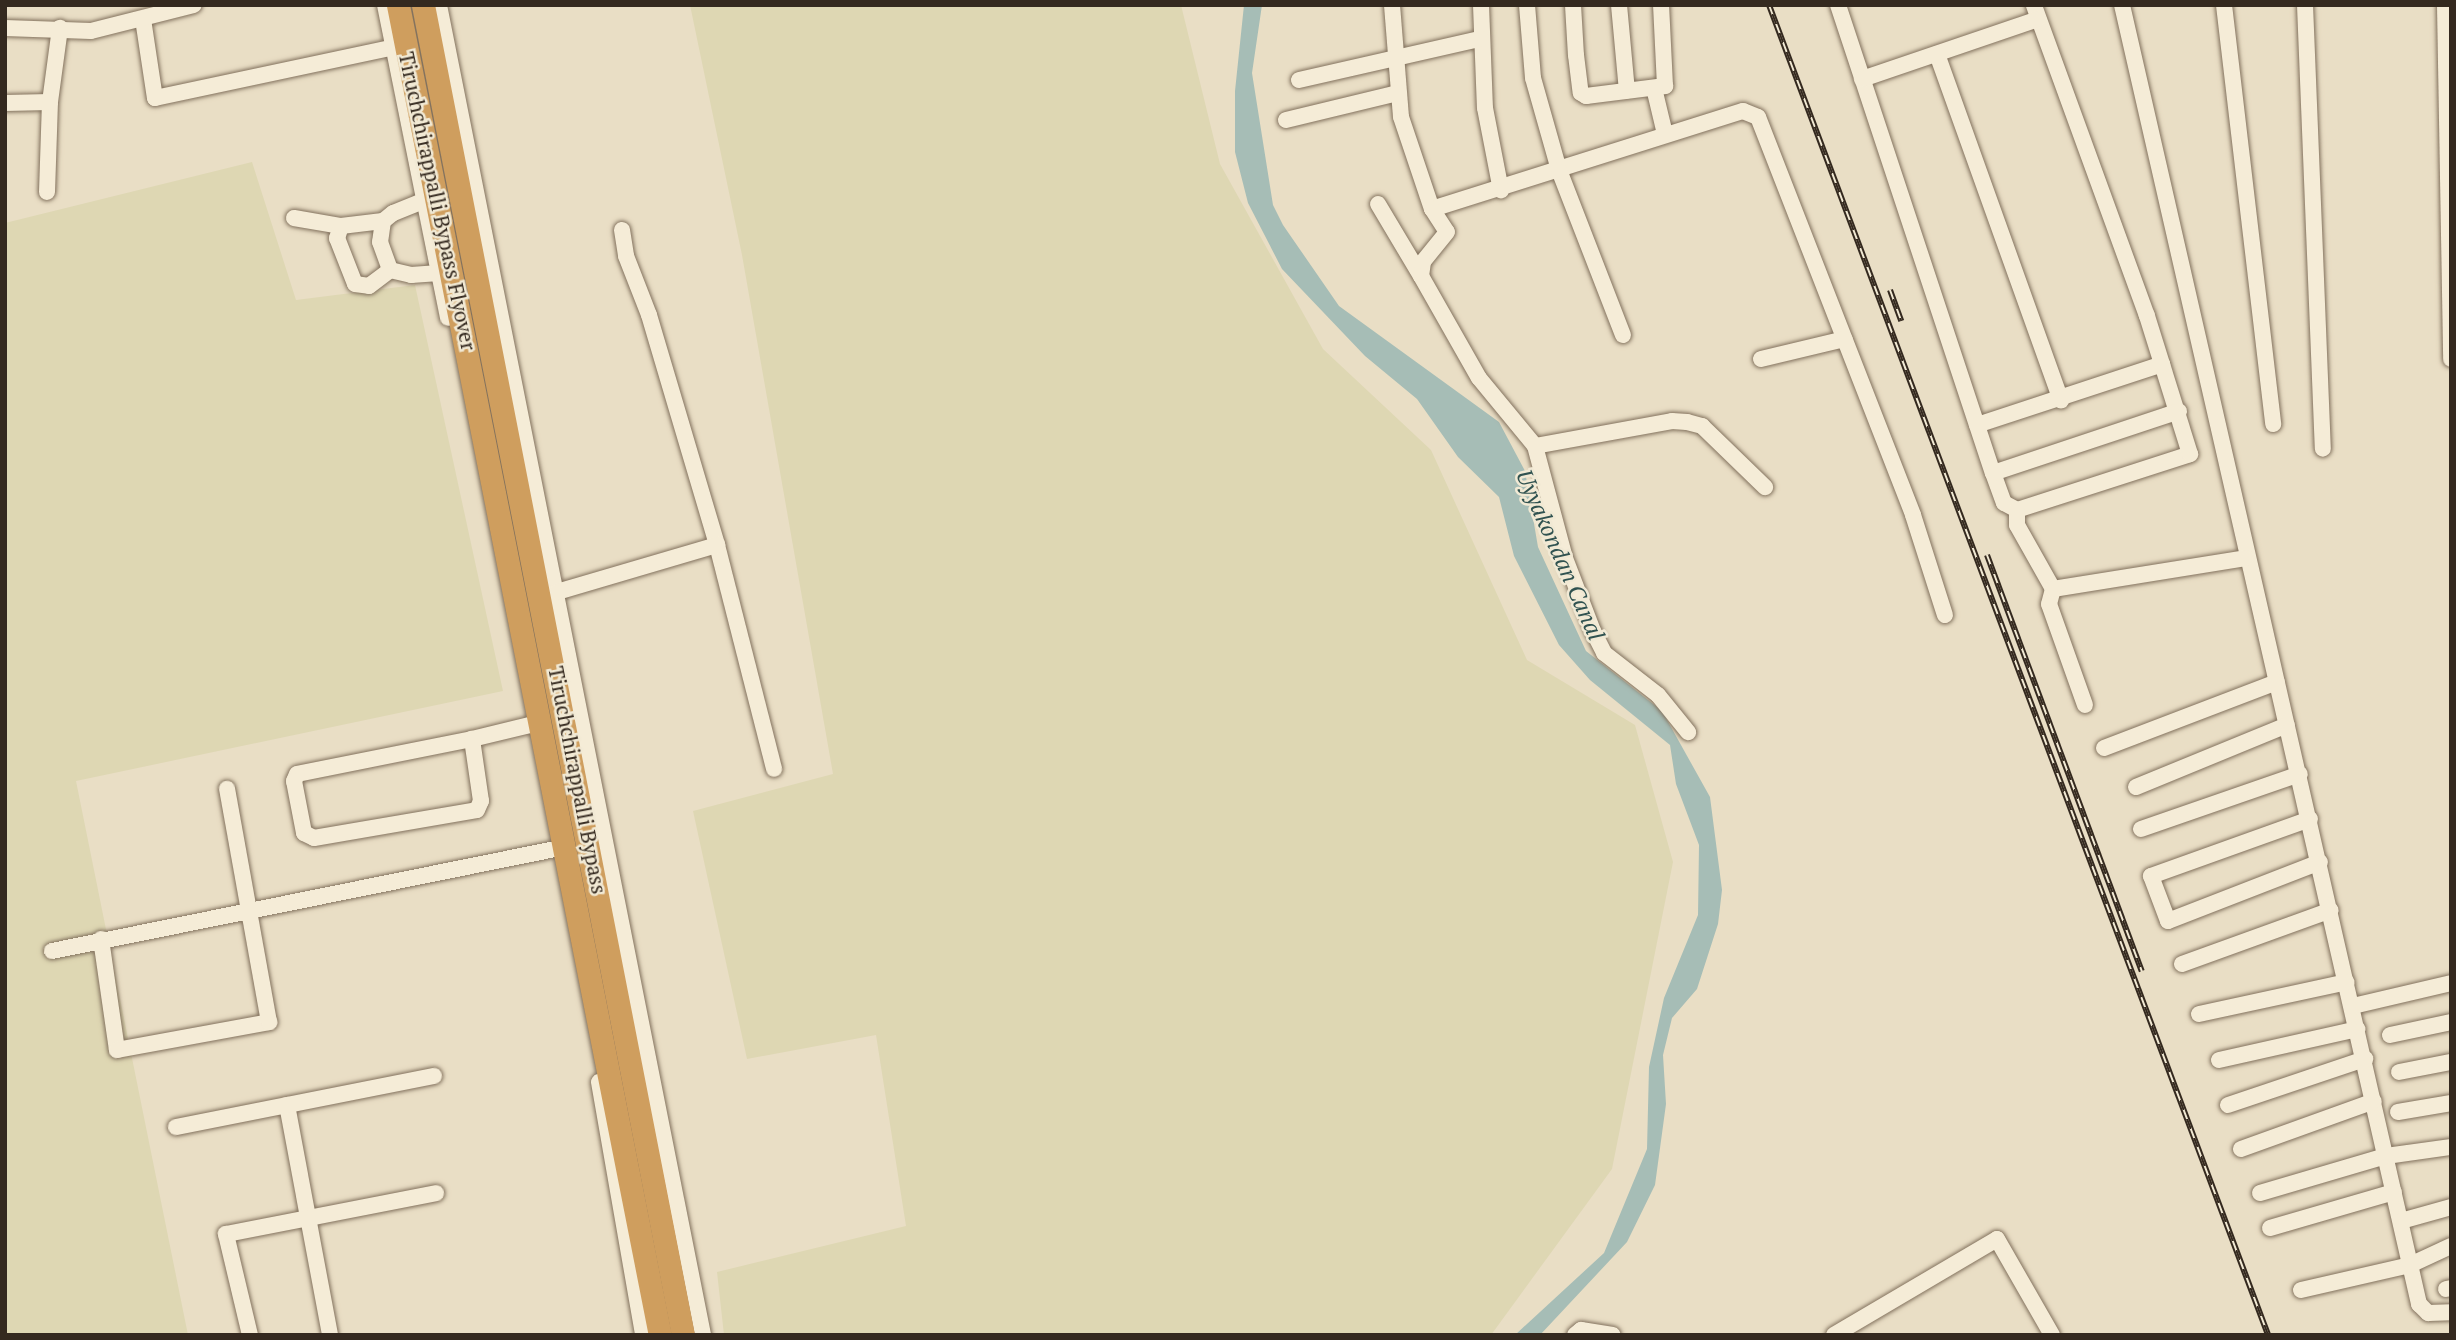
<!DOCTYPE html>
<style>
body{margin:0}
#map{position:relative;width:2456px;height:1340px;overflow:hidden;background:#e9dec5;font-family:"PT Serif",serif}
div>[style]{position:absolute}
.farmland>*{inset:0;background:#ded7b3}
.water>*{inset:0;background:#a6bdb6}
.roads{filter:drop-shadow(0 0 2px #82715d) drop-shadow(0 0 2px #82715d)}
.minor>*{height:16px;margin:-8px;padding:0 8px;transform-origin:8px;border-radius:8px;background:#f5ecd7}
.highway>*{height:23px;margin:-11.5px;padding:0 11.5px;transform-origin:11.5px;border-radius:11.5px;background:#cf9e5e}
.rail>*{height:6px;margin-top:-3px;transform-origin:0;background:repeating-linear-gradient(90deg,#f1e9d4 0 10px,#34291f 0 20px);box-sizing:border-box;border-block:2px solid #34291f}
span{translate:-50% -50%;white-space:nowrap;text-align:center;line-height:1.15;-webkit-text-stroke:5px #f1e9d4;paint-order:stroke}
.street-label{font-size:21px;color:#34291f}
.water-label{font-size:23px;color:#305250;font-style:italic}
.frame{position:absolute;inset:0;border:7px solid #34291f;pointer-events:none}
</style>
<div id="map">
<div class="farmland">
<div style="clip-path:polygon(690px 5px,1181px 5px,1220px 164px,1323px 349px,1431px 450px,1527px 660px,1635px 725px,1673px 862px,1612px 1169px,1491px 1335px,724px 1335px,717px 1272px,906px 1226px,876px 1035px,747px 1059px,693px 811px,833px 774px,742px 255px)"></div>
<div style="clip-path:polygon(252px 162px,296px 300px,415px 285px,503px 691px,76px 781px,188px 1335px,5px 1335px,5px 223px)"></div>
</div>
<div class="water">
<div style="clip-path:polygon(1244px 5px,1262px 5px,1252px 73px,1273px 205px,1283px 225px,1339px 306px,1499px 422px,1525px 471px,1538px 547px,1586px 651px,1662px 711px,1710px 797px,1722px 890px,1718px 924px,1697px 989px,1672px 1018px,1663px 1055px,1666px 1104px,1655px 1185px,1627px 1242px,1540px 1335px,1515px 1335px,1604px 1253px,1647px 1149px,1649px 1067px,1664px 998px,1698px 915px,1699px 845px,1676px 784px,1670px 745px,1590px 680px,1559px 645px,1514px 556px,1499px 497px,1458px 457px,1417px 399px,1365px 356px,1282px 269px,1248px 203px,1235px 152px,1235px 91px)"></div>
</div>
<div class="roads">
<div class="minor">
<div style="left:385px;top:5px;width:319px;rotate:78.6deg"></div>
<div style="left:439px;top:5px;width:1356px;rotate:78.77deg"></div>
<div style="left:1392px;top:5px;width:112px;rotate:85.4deg"></div>
<div style="left:1401px;top:117px;width:97px;rotate:71.4deg"></div>
<div style="left:1432px;top:209px;width:326px;rotate:-17.5deg"></div>
<div style="left:1743px;top:111px;width:16px;rotate:22deg"></div>
<div style="left:1758px;top:117px;width:427px;rotate:68.7deg"></div>
<div style="left:1913px;top:515px;width:105px;rotate:72.3deg"></div>
<div style="left:1481px;top:5px;width:103px;rotate:87.8deg"></div>
<div style="left:1485px;top:108px;width:84px;rotate:79deg"></div>
<div style="left:1527px;top:5px;width:73px;rotate:85.3deg"></div>
<div style="left:1533px;top:78px;width:96px;rotate:74.2deg"></div>
<div style="left:1559px;top:170px;width:177px;rotate:68.8deg"></div>
<div style="left:1573px;top:5px;width:50px;rotate:86.6deg"></div>
<div style="left:1576px;top:55px;width:38px;rotate:83deg"></div>
<div style="left:1581px;top:93px;width:6px;rotate:31deg"></div>
<div style="left:1586px;top:96px;width:80px;rotate:-7.2deg"></div>
<div style="left:1665px;top:86px;width:81px;rotate:-92.8deg"></div>
<div style="left:1619px;top:5px;width:86px;rotate:84.7deg"></div>
<div style="left:1838px;top:5px;width:493px;rotate:71.7deg"></div>
<div style="left:1993px;top:473px;width:32px;rotate:70deg"></div>
<div style="left:2004px;top:503px;width:15px;rotate:28deg"></div>
<div style="left:2017px;top:510px;width:182px;rotate:-17.9deg"></div>
<div style="left:2190px;top:454px;width:145px;rotate:-107.3deg"></div>
<div style="left:2147px;top:316px;width:331px;rotate:-110deg"></div>
<div style="left:2122px;top:5px;width:1333px;rotate:77.12deg"></div>
<div style="left:2419px;top:1304px;width:13px;rotate:45deg"></div>
<div style="left:2428px;top:1313px;width:23px;rotate:-2deg"></div>
<div style="left:2224px;top:5px;width:422px;rotate:83.3deg"></div>
<div style="left:2305px;top:5px;width:444px;rotate:87.7deg"></div>
<div style="left:2445px;top:5px;width:354px;rotate:89deg"></div>
<div style="left:143px;top:19px;width:80px;rotate:81.4deg"></div>
<div style="left:155px;top:98px;width:244px;rotate:-12deg"></div>
<div style="left:5px;top:28px;width:86px;rotate:2deg"></div>
<div style="left:91px;top:31px;width:106px;rotate:-14.2deg"></div>
<div style="left:1937px;top:54px;width:368px;rotate:70.3deg"></div>
<div style="left:1862px;top:79px;width:186px;rotate:-18.8deg"></div>
<div style="left:1299px;top:80px;width:186px;rotate:-12.8deg"></div>
<div style="left:1654px;top:88px;width:47px;rotate:76.6deg"></div>
<div style="left:5px;top:103px;width:45px;rotate:-1.3deg"></div>
<div style="left:1286px;top:120px;width:115px;rotate:-13.6deg"></div>
<div style="left:47px;top:192px;width:90px;rotate:-88.1deg"></div>
<div style="left:50px;top:102px;width:75px;rotate:-82.3deg"></div>
<div style="left:423px;top:201px;width:32px;rotate:158deg"></div>
<div style="left:393px;top:213px;width:13px;rotate:141deg"></div>
<div style="left:383px;top:221px;width:21px;rotate:98deg"></div>
<div style="left:380px;top:242px;width:30px;rotate:70deg"></div>
<div style="left:390px;top:270px;width:22px;rotate:13deg"></div>
<div style="left:411px;top:275px;width:28px;rotate:-4deg"></div>
<div style="left:1378px;top:204px;width:84px;rotate:59.2deg"></div>
<div style="left:1432px;top:209px;width:27px;rotate:57deg"></div>
<div style="left:1447px;top:232px;width:38px;rotate:129deg"></div>
<div style="left:1423px;top:262px;width:14px;rotate:98deg"></div>
<div style="left:1421px;top:276px;width:117px;rotate:60.4deg"></div>
<div style="left:1479px;top:378px;width:88px;rotate:50.5deg"></div>
<div style="left:1535px;top:446px;width:116px;rotate:75deg"></div>
<div style="left:1565px;top:558px;width:78px;rotate:69deg"></div>
<div style="left:1593px;top:631px;width:25px;rotate:63deg"></div>
<div style="left:1604px;top:653px;width:68px;rotate:37.9deg"></div>
<div style="left:1658px;top:695px;width:48px;rotate:51deg"></div>
<div style="left:294px;top:218px;width:48px;rotate:9.7deg"></div>
<div style="left:341px;top:226px;width:13px;rotate:108deg"></div>
<div style="left:337px;top:238px;width:49px;rotate:68.6deg"></div>
<div style="left:355px;top:284px;width:14px;rotate:8deg"></div>
<div style="left:369px;top:286px;width:26px;rotate:-37deg"></div>
<div style="left:341px;top:226px;width:42px;rotate:-6.8deg"></div>
<div style="left:622px;top:230px;width:26px;rotate:81deg"></div>
<div style="left:626px;top:256px;width:63px;rotate:68.7deg"></div>
<div style="left:649px;top:315px;width:240px;rotate:73.5deg"></div>
<div style="left:717px;top:545px;width:231px;rotate:75.7deg"></div>
<div style="left:1761px;top:359px;width:86px;rotate:-13.4deg"></div>
<div style="left:1977px;top:425px;width:195px;rotate:-18.2deg"></div>
<div style="left:1535px;top:446px;width:139px;rotate:-10.3deg"></div>
<div style="left:1672px;top:421px;width:15px;rotate:4deg"></div>
<div style="left:1687px;top:422px;width:16px;rotate:15deg"></div>
<div style="left:1702px;top:426px;width:88px;rotate:44.1deg"></div>
<div style="left:1993px;top:473px;width:196px;rotate:-18.4deg"></div>
<div style="left:2017px;top:510px;width:15px;rotate:90deg"></div>
<div style="left:2017px;top:525px;width:73px;rotate:60.6deg"></div>
<div style="left:557px;top:592px;width:167px;rotate:-16.4deg"></div>
<div style="left:2085px;top:705px;width:107px;rotate:-109.6deg"></div>
<div style="left:2049px;top:604px;width:16px;rotate:-75deg"></div>
<div style="left:2053px;top:589px;width:195px;rotate:-9.1deg"></div>
<div style="left:472px;top:739px;width:178px;rotate:168.7deg"></div>
<div style="left:297px;top:774px;width:8px;rotate:113deg"></div>
<div style="left:294px;top:781px;width:53px;rotate:79.1deg"></div>
<div style="left:304px;top:833px;width:11px;rotate:27deg"></div>
<div style="left:314px;top:838px;width:165px;rotate:-9.7deg"></div>
<div style="left:477px;top:810px;width:10px;rotate:-66deg"></div>
<div style="left:481px;top:801px;width:63px;rotate:-98.3deg"></div>
<div style="left:472px;top:739px;width:60px;rotate:-13.6deg"></div>
<div style="left:2104px;top:748px;width:185px;rotate:-20.9deg"></div>
<div style="left:2136px;top:787px;width:163px;rotate:-22.3deg"></div>
<div style="left:2310px;top:819px;width:169px;rotate:160.3deg"></div>
<div style="left:2151px;top:876px;width:48px;rotate:69.3deg"></div>
<div style="left:2168px;top:921px;width:163px;rotate:-21.2deg"></div>
<div style="left:2141px;top:829px;width:168px;rotate:-19.1deg"></div>
<div style="left:101px;top:939px;width:112px;rotate:81.8deg"></div>
<div style="left:117px;top:1050px;width:155px;rotate:-10.4deg"></div>
<div style="left:269px;top:1022px;width:237px;rotate:-100.2deg"></div>
<div style="left:52px;top:951px;width:513px;rotate:-11.46deg"></div>
<div style="left:2182px;top:964px;width:158px;rotate:-19.9deg"></div>
<div style="left:2353px;top:1006px;width:101px;rotate:-13.2deg"></div>
<div style="left:2199px;top:1014px;width:151px;rotate:-12.2deg"></div>
<div style="left:2390px;top:1035px;width:62px;rotate:-12deg"></div>
<div style="left:2219px;top:1060px;width:142px;rotate:-12.6deg"></div>
<div style="left:2399px;top:1072px;width:53px;rotate:-10.9deg"></div>
<div style="left:599px;top:1082px;width:257px;rotate:80.1deg"></div>
<div style="left:287px;top:1105px;width:234px;rotate:79.4deg"></div>
<div style="left:2228px;top:1105px;width:145px;rotate:-18.6deg"></div>
<div style="left:2398px;top:1112px;width:54px;rotate:-9.6deg"></div>
<div style="left:176px;top:1127px;width:263px;rotate:-11.2deg"></div>
<div style="left:2241px;top:1149px;width:141px;rotate:-19.8deg"></div>
<div style="left:2260px;top:1193px;width:131px;rotate:-16.4deg"></div>
<div style="left:2386px;top:1156px;width:66px;rotate:-7.9deg"></div>
<div style="left:2401px;top:1221px;width:52px;rotate:-15.6deg"></div>
<div style="left:2270px;top:1228px;width:129px;rotate:-16.2deg"></div>
<div style="left:2446px;top:1289px;width:5px;rotate:-11deg"></div>
<div style="left:2301px;top:1290px;width:112px;rotate:-12.9deg"></div>
<div style="left:2410px;top:1265px;width:45px;rotate:-24.9deg"></div>
<div style="left:250px;top:1335px;width:104px;rotate:-103.4deg"></div>
<div style="left:226px;top:1234px;width:214px;rotate:-11deg"></div>
<div style="left:1575px;top:1335px;width:8px;rotate:-40deg"></div>
<div style="left:1581px;top:1330px;width:32px;rotate:9deg"></div>
<div style="left:1834px;top:1335px;width:189px;rotate:-30.5deg"></div>
<div style="left:1997px;top:1239px;width:111px;rotate:60.2deg"></div>
</div>
<div class="highway">
<div style="left:398px;top:5px;width:1356px;rotate:78.86deg"></div>
<div style="left:423px;top:5px;width:1355px;rotate:78.94deg"></div>
</div>
</div>
<div class="rail">
<div style="left:1769px;top:5px;width:1421px;rotate:69.43deg"></div>
<div style="left:1890px;top:290px;width:33px;rotate:70deg"></div>
<div style="left:1987px;top:555px;width:444px;rotate:69.6deg"></div>
</div>
<div class="street-label">
<span style="left:438px;top:201px;rotate:78deg">Tiruchchirappalli Bypass Flyover</span>
<span style="left:578px;top:780px;rotate:79deg">Tiruchchirappalli Bypass</span>
</div>
<div class="water-label">
<span style="left:1560px;top:555px;rotate:66deg">Uyyakondan Canal</span>
</div>
<div class="frame"></div>
</div>
